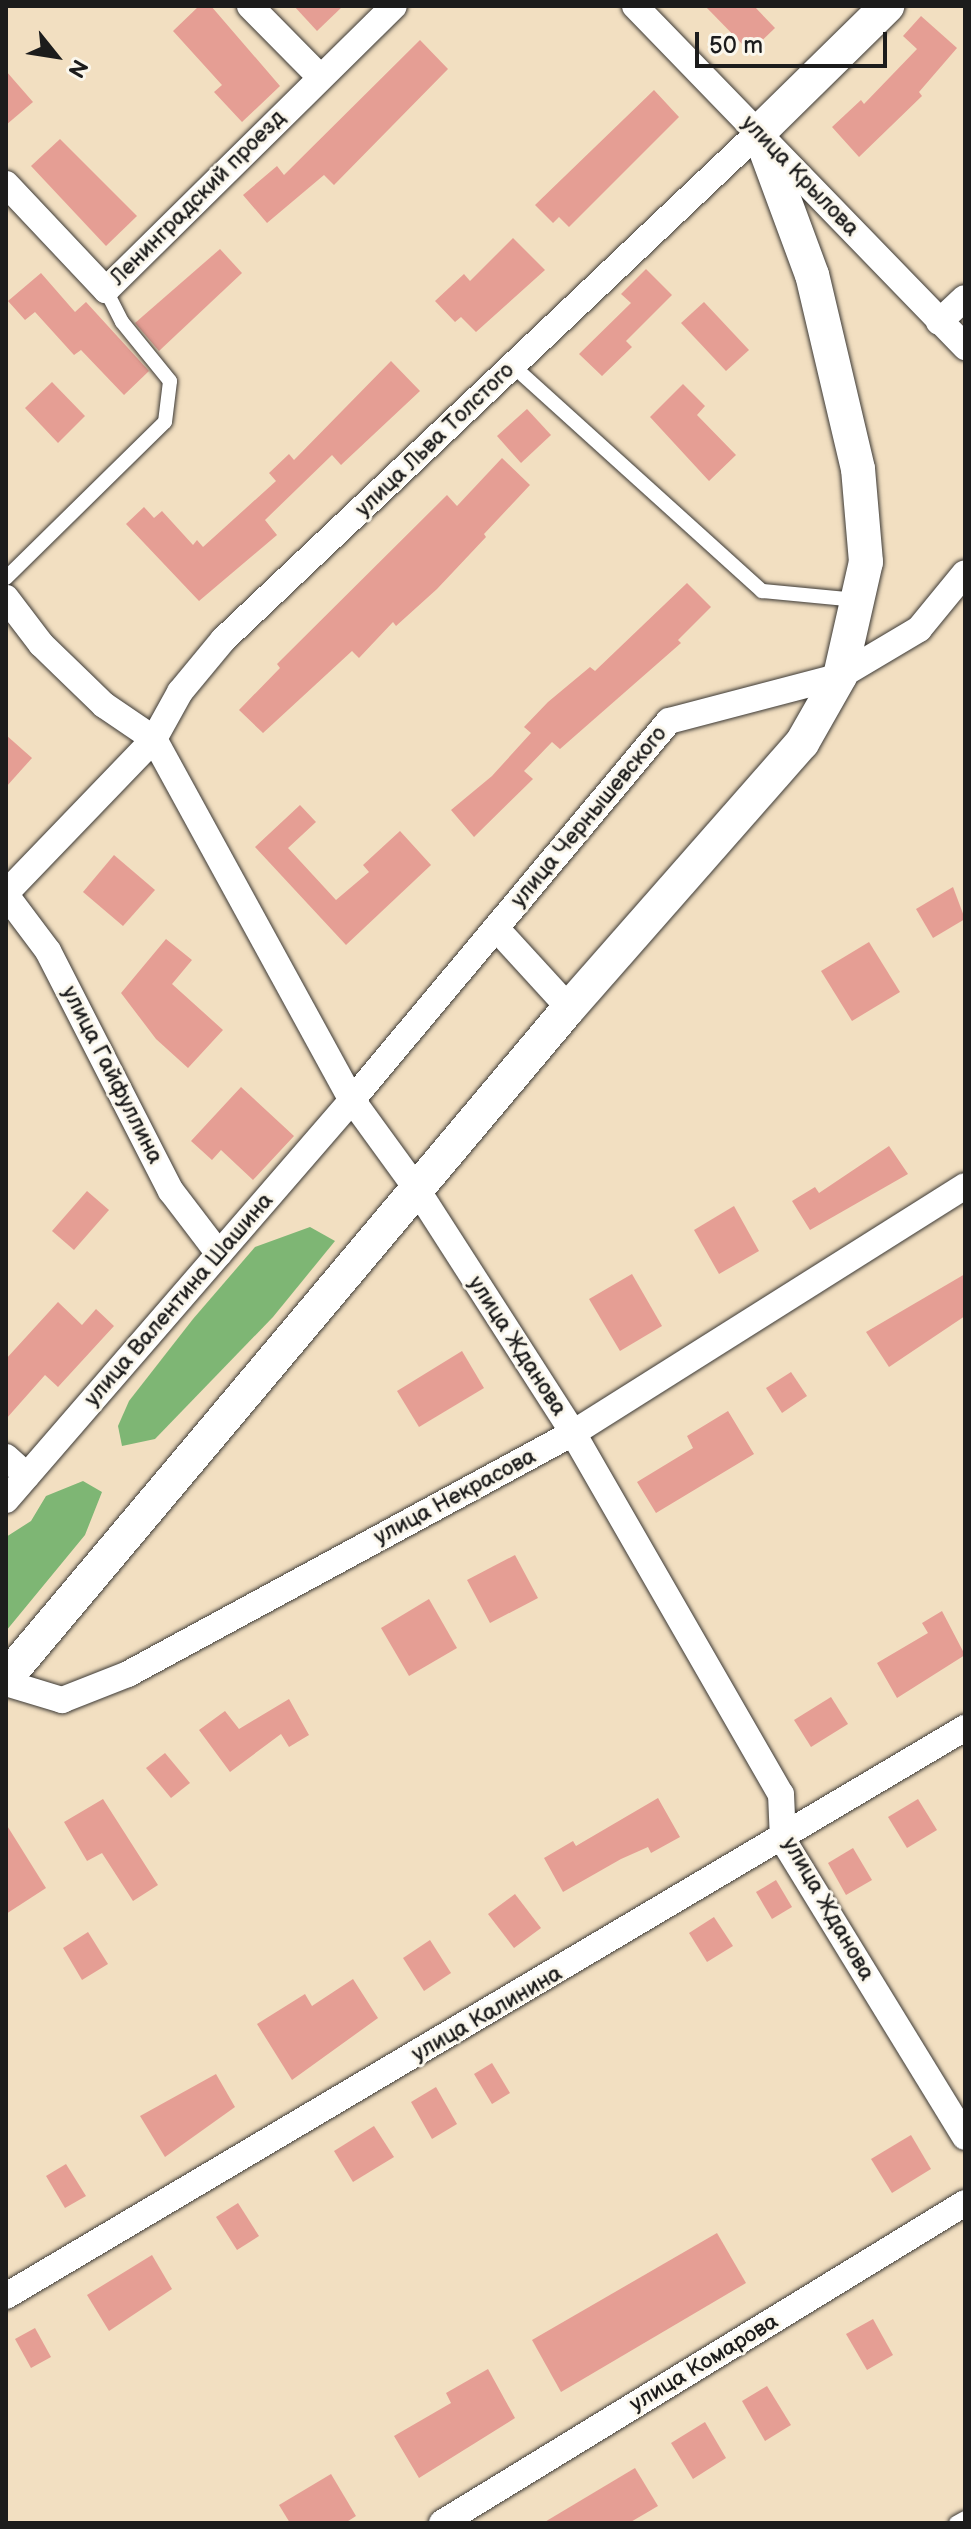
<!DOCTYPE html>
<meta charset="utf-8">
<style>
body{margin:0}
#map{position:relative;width:971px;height:2529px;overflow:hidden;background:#f2dfc1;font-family:"Balsamiq Sans",sans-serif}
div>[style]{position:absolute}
.forest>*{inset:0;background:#7eb674}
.building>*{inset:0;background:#e59e94}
.roads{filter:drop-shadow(0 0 2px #3c3935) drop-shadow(0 0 2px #3c3935)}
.service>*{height:14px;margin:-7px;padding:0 7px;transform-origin:7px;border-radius:7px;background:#fff}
.minor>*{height:26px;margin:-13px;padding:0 13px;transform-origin:13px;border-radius:13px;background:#fff}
.tertiary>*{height:34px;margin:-17px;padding:0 17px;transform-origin:17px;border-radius:17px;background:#fff}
span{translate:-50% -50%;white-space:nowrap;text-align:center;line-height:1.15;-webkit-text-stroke:6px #fbf7ec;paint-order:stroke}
.street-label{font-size:22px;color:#1c1c1c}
.frame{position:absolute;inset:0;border:8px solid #1c1c1c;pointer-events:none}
.north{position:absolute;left:16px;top:16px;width:80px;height:80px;-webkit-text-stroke:6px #fbf7ec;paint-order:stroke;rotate:120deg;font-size:22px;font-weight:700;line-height:32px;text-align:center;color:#1c1c1c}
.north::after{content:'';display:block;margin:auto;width:28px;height:36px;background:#1c1c1c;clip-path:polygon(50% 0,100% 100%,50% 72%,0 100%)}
.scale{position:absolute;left:695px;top:32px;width:192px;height:36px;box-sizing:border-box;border:4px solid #1c1c1c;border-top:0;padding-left:10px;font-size:24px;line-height:28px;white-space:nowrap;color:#1c1c1c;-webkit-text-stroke:6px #fbf7ec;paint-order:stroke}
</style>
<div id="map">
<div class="forest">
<div style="clip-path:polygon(310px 1227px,335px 1241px,273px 1317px,155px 1439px,122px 1446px,118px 1426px,129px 1401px,193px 1319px,255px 1247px)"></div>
<div style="clip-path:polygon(83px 1481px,102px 1492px,85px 1535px,6px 1631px,6px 1537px,31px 1521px,46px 1496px)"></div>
</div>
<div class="building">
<div style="clip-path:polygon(199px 6px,211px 6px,280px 86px,242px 122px,214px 92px,222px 85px,173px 31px)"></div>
<div style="clip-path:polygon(294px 6px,343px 6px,317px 31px)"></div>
<div style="clip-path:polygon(705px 6px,754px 6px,775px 28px,750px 52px)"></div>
<div style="clip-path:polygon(921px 16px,957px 48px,919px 92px,922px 96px,859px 157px,832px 127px,861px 100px,864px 104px,917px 49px,903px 36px)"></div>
<div style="clip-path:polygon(420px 40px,448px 69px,334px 185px,324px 175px,267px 223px,243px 195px,277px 166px,284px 175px)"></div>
<div style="clip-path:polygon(6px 71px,33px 102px,6px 125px)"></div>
<div style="clip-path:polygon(654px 90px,679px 117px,569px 227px,559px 217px,553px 223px,535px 205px)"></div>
<div style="clip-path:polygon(60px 139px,137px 216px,106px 246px,31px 166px)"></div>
<div style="clip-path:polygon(513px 238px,545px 270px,476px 332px,461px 317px,455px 322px,435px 301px,464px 274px,470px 281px)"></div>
<div style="clip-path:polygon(220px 249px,242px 273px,159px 351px,135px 323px)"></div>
<div style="clip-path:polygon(646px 269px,672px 295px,626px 341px,632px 347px,602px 376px,579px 354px,631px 303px,621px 294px)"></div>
<div style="clip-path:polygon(41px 273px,75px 312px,86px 302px,149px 371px,124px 395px,81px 350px,74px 355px,35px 312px,25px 320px,8px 301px)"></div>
<div style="clip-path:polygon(704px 302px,749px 350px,726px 371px,681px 323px)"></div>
<div style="clip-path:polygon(391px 361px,420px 391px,341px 465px,332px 455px,265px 520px,277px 535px,199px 601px,126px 524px,144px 507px,154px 518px,162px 511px,193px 545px,197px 540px,203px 547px,276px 481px,269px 473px,289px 454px,294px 460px)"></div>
<div style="clip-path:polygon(52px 382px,85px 416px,58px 443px,25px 408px)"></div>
<div style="clip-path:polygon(683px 384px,705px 406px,697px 415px,736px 455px,709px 481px,650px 417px)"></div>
<div style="clip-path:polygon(527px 409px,551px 435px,521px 463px,497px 436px)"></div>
<div style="clip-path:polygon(502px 458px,530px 485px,484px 534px,486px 537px,437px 589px,396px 626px,393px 622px,359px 658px,352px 651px,263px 733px,239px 710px,280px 668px,277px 664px,447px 495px,457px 506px)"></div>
<div style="clip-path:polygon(687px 583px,711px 607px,678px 640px,681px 643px,560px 749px,552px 742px,524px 771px,533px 779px,474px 837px,451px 810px,492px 776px,531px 733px,524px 727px,548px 702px,590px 667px,595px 671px)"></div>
<div style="clip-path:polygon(6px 735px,32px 758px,6px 787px)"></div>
<div style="clip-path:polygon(300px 805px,316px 822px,288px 848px,336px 900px,369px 872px,363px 865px,400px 831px,431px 865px,346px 945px,255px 847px)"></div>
<div style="clip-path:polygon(114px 855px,155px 890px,123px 926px,83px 892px)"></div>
<div style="clip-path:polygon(953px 887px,965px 919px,933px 938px,916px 909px)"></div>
<div style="clip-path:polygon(166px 939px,192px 960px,172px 984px,223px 1030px,188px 1068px,156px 1039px,121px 993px)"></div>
<div style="clip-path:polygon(869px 942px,900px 992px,852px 1021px,821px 971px)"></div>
<div style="clip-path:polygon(241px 1087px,294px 1136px,253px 1180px,221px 1150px,212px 1160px,191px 1141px)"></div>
<div style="clip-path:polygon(889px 1146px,908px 1174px,810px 1230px,792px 1201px,815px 1187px,819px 1193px)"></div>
<div style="clip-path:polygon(87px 1191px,109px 1210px,74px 1250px,52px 1231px)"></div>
<div style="clip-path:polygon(734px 1206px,759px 1251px,719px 1274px,694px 1230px)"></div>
<div style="clip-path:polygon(632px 1274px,662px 1326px,620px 1351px,589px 1299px)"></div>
<div style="clip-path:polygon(965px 1274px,965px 1316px,889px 1367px,866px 1332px)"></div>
<div style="clip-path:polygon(58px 1302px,82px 1325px,96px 1309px,114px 1326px,58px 1387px,45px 1375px,6px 1419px,6px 1359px)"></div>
<div style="clip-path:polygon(462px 1351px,484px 1388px,419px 1427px,397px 1391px)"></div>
<div style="clip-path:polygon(791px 1372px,807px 1396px,782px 1413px,766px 1388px)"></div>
<div style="clip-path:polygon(728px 1411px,754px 1454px,656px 1513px,637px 1482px,693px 1448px,687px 1436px)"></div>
<div style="clip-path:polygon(515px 1555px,538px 1598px,490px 1623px,467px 1580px)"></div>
<div style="clip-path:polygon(429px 1599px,457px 1648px,409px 1676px,381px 1628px)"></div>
<div style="clip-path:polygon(942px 1611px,965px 1655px,897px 1698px,877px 1663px,928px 1633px,922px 1623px)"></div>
<div style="clip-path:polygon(831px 1697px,848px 1724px,811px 1747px,794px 1720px)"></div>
<div style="clip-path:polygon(289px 1699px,309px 1735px,289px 1747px,281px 1734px,230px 1772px,199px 1730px,225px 1711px,239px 1729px)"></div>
<div style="clip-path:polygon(165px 1753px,190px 1783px,171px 1798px,146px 1768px)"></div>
<div style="clip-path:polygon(658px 1798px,680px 1837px,651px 1853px,648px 1847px,621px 1859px,563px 1892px,544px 1858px,573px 1841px,576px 1846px)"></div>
<div style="clip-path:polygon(103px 1799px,158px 1885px,133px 1901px,102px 1853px,87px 1861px,64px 1822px)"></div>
<div style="clip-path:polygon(918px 1799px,937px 1830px,907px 1848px,888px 1817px)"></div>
<div style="clip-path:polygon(6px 1824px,46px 1888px,6px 1914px)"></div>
<div style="clip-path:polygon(853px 1848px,872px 1880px,846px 1895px,828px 1863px)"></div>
<div style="clip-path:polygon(776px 1880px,792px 1907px,772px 1919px,756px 1892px)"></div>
<div style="clip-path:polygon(515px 1894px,541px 1928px,514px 1948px,488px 1914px)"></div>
<div style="clip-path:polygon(714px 1917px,733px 1946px,707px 1962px,689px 1933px)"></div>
<div style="clip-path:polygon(88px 1932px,108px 1964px,82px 1980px,63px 1948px)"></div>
<div style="clip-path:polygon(430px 1940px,451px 1973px,424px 1991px,403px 1958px)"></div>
<div style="clip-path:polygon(353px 1979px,378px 2018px,292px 2080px,257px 2024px,305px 1994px,312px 2006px)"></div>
<div style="clip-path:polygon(492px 2063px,510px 2093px,492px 2104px,474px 2074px)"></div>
<div style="clip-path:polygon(216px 2074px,235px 2107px,165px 2157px,140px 2116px)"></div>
<div style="clip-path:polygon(436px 2087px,457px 2124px,432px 2139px,411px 2102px)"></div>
<div style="clip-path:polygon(374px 2126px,394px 2157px,353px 2182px,334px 2151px)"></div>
<div style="clip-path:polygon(911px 2135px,931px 2169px,892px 2193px,871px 2159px)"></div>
<div style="clip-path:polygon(66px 2164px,86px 2196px,65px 2208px,46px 2176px)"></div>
<div style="clip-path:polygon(238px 2203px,259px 2236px,237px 2250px,216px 2217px)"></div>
<div style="clip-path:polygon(717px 2233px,746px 2283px,561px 2392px,532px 2340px)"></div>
<div style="clip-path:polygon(152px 2255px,172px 2289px,109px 2331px,87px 2295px)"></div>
<div style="clip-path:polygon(873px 2319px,893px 2355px,867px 2370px,846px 2334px)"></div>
<div style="clip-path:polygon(35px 2328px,51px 2357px,31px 2368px,15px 2339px)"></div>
<div style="clip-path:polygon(488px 2369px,515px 2418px,419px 2478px,394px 2436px,451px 2403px,446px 2393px)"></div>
<div style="clip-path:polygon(767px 2386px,791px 2425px,765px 2441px,742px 2401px)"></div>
<div style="clip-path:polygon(705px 2422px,726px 2458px,693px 2479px,671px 2443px)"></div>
<div style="clip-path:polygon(635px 2468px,658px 2506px,629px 2523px,543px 2523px)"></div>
<div style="clip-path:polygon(331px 2474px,356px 2516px,345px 2523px,290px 2523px,279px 2505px)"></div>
</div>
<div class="roads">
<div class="service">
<div style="left:513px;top:366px;width:336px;rotate:42.1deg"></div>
<div style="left:762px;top:591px;width:96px;rotate:5.4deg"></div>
<div style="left:6px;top:578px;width:223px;rotate:-44.5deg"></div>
<div style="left:165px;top:422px;width:41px;rotate:-83deg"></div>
<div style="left:170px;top:381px;width:76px;rotate:-129.1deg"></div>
<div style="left:122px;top:322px;width:36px;rotate:-117deg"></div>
<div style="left:956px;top:2523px;width:10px;rotate:-29deg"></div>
</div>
<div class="minor">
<div style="left:250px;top:6px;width:100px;rotate:45.4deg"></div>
<div style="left:635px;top:6px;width:475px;rotate:45.9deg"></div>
<div style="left:6px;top:184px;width:146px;rotate:46.7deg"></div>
<div style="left:106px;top:290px;width:404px;rotate:-44.6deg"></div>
<div style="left:939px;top:322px;width:35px;rotate:-43deg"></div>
<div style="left:6px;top:598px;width:58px;rotate:52.7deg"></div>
<div style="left:41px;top:644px;width:88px;rotate:44.1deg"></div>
<div style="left:104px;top:705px;width:60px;rotate:34.2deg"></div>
<div style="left:154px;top:739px;width:412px;rotate:61.3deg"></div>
<div style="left:352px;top:1100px;width:109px;rotate:54deg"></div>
<div style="left:416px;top:1188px;width:291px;rotate:57.3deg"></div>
<div style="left:573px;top:1433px;width:417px;rotate:60.1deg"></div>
<div style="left:781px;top:1794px;width:46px;rotate:87.5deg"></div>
<div style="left:783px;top:1840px;width:348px;rotate:58.5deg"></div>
<div style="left:6px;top:893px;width:214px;rotate:-46.1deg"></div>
<div style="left:154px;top:739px;width:54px;rotate:-61deg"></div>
<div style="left:180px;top:692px;width:67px;rotate:-50.4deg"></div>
<div style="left:223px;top:640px;width:738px;rotate:-43.46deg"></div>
<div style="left:6px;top:895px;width:70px;rotate:53.1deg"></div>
<div style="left:48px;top:951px;width:270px;rotate:62.9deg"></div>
<div style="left:171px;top:1191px;width:79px;rotate:52.7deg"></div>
<div style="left:496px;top:928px;width:108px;rotate:47.6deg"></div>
<div style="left:6px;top:1457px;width:28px;rotate:42deg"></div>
<div style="left:6px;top:1500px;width:529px;rotate:-49.14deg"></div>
<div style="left:352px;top:1100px;width:494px;rotate:-50.1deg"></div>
<div style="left:669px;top:721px;width:177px;rotate:-14.7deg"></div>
<div style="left:840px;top:676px;width:92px;rotate:-30.7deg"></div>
<div style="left:919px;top:629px;width:72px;rotate:-50.6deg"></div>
<div style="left:6px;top:1683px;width:59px;rotate:16.9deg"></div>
<div style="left:62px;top:1700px;width:71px;rotate:-21.5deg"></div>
<div style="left:128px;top:1674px;width:506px;rotate:-28.44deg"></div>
<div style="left:573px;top:1433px;width:463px;rotate:-32.2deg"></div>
<div style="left:6px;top:2296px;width:1115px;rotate:-30.64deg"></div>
<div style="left:442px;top:2523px;width:613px;rotate:-31.46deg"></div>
</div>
<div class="tertiary">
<div style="left:6px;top:1678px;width:875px;rotate:-49.96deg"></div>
<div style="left:569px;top:1008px;width:353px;rotate:-48.7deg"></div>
<div style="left:802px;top:743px;width:77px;rotate:-60.4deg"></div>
<div style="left:840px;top:676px;width:117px;rotate:-77.2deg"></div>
<div style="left:866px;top:562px;width:93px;rotate:-94.9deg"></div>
<div style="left:858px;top:469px;width:199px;rotate:-103.3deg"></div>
<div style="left:812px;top:275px;width:153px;rotate:-110.3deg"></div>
<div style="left:759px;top:132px;width:180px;rotate:-44.5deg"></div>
</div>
</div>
<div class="street-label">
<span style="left:800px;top:176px;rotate:46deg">улица Крылова</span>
<span style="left:198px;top:198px;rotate:-45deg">Ленинградский проезд</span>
<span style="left:435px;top:440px;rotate:-44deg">улица Льва Толстого</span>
<span style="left:589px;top:817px;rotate:-50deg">улица Чернышевского</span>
<span style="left:112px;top:1075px;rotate:63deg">улица Гайфуллина</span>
<span style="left:179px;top:1300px;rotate:-49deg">улица Валентина Шашина</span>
<span style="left:517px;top:1346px;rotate:57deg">улица Жданова</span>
<span style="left:455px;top:1497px;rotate:-28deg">улица Некрасова</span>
<span style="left:828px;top:1909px;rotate:60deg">улица Жданова</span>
<span style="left:487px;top:2014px;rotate:-30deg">улица Калинина</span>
<span style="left:704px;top:2363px;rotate:-31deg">улица Комарова</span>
</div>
<div class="frame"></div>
<div class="north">N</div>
<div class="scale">50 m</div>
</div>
